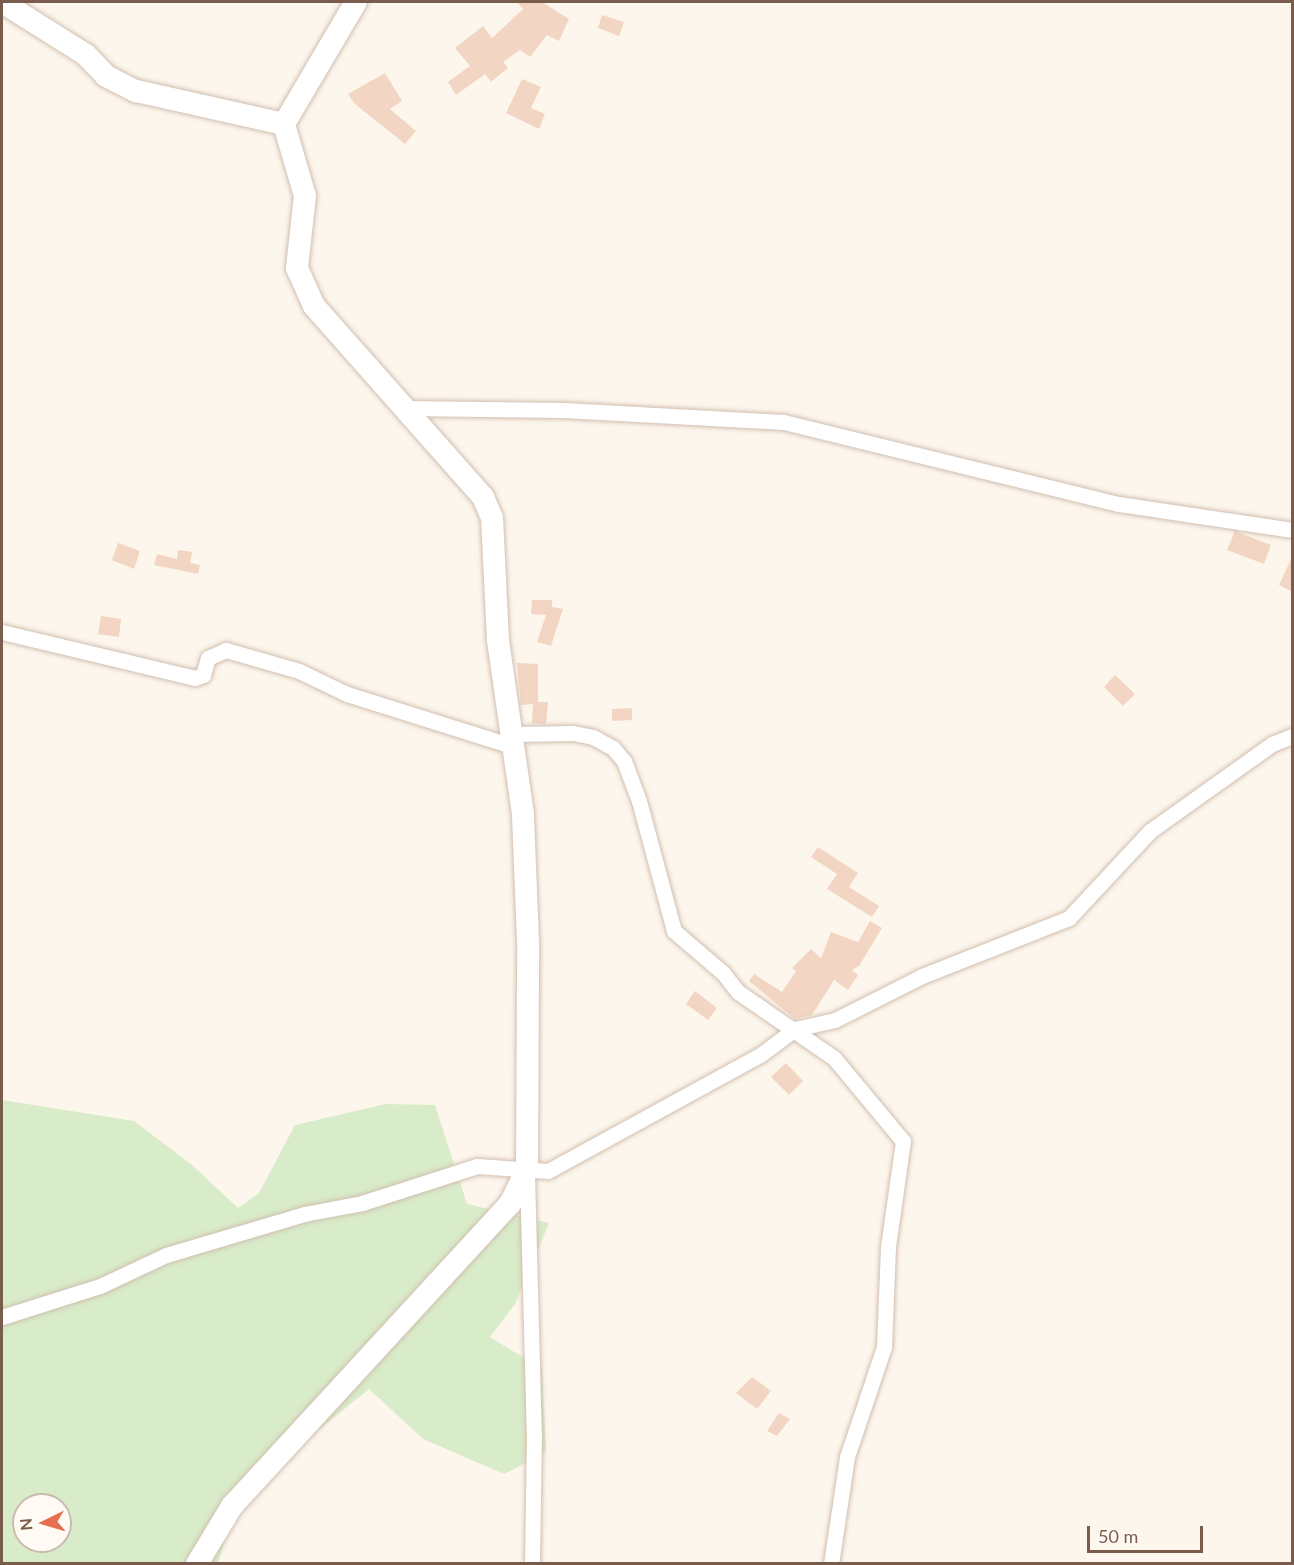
<!DOCTYPE html>
<style>
body{margin:0}
#map{position:relative;width:1294px;height:1565px;overflow:hidden;background:#fdf6ec;font-family:Lato,sans-serif}
div>[style]{position:absolute}
.green>*{inset:0;background:#d8ecc9}
.building>*{inset:0;background:#f3d5c3}
.roads{filter:drop-shadow(0 0 2px #d1beb0) drop-shadow(0 0 2px #d1beb0)}
.street>*{height:15px;margin:-7.5px;padding:0 7.5px;transform-origin:7.5px;border-radius:7.5px;background:#fff}
.secondary>*{height:22px;margin:-11px;padding:0 11px;transform-origin:11px;border-radius:11px;background:#fff}
span{translate:-50% -50%;white-space:nowrap;text-align:center;line-height:1.15;-webkit-text-stroke:4.5px #fffaf3;paint-order:stroke}
.frame{position:absolute;inset:0;border:3px solid #7a5c4d;pointer-events:none}
.north{position:absolute;left:12px;top:1493px;width:60px;height:60px;box-sizing:border-box;background:#fffaf3;border:2px solid #cabbb1;border-radius:50%;rotate:265deg;font-size:16px;font-weight:700;line-height:24px;text-align:center;color:#7a5c4d}
.north::after{content:'';display:block;margin:auto;width:21px;height:27px;background:#e76f51;clip-path:polygon(50% 0,100% 100%,50% 72%,0 100%)}
.scale{position:absolute;left:1087px;top:1526px;width:116px;height:27px;box-sizing:border-box;border:3px solid #7a5c4d;border-top:0;padding-left:8px;font-size:18px;line-height:21px;white-space:nowrap;color:#7a5c4d;-webkit-text-stroke:4px #fffaf3;paint-order:stroke}
</style>
<div id="map">
<div class="green">
<div style="clip-path:polygon(evenodd,2px 1100px,134px 1121px,192px 1165px,238px 1208px,259px 1193px,295px 1125px,386px 1104px,435px 1105px,467px 1204px,549px 1223px,515px 1304px,490px 1337px,542px 1369px,546px 1452px,504px 1474px,423px 1439px,369px 1389px,239px 1494px,218px 1563px,2px 1563px,2px 1100px,24px 1505px,60px 1505px,60px 1541px,24px 1541px,24px 1505px)"></div>
</div>
<div class="building">
<div style="clip-path:polygon(517px 2px,542px 2px,569px 19px,559px 41px,547px 35px,530px 57px,520px 50px,503px 62px,508px 68px,491px 82px,485px 74px,456px 95px,448px 82px,470px 66px,455px 48px,483px 26px,492px 38px,523px 9px)"></div>
<div style="clip-path:polygon(602px 15px,624px 22px,619px 36px,598px 28px)"></div>
<div style="clip-path:polygon(385px 73px,402px 101px,390px 109px,416px 131px,405px 144px,355px 104px,348px 94px)"></div>
<div style="clip-path:polygon(522px 79px,541px 87px,531px 108px,545px 114px,539px 129px,506px 113px)"></div>
<div style="clip-path:polygon(1235px 531px,1271px 545px,1264px 564px,1227px 550px)"></div>
<div style="clip-path:polygon(118px 543px,140px 551px,134px 569px,112px 560px)"></div>
<div style="clip-path:polygon(178px 550px,192px 552px,190px 563px,200px 565px,198px 574px,154px 565px,157px 554px,177px 559px)"></div>
<div style="clip-path:polygon(1293px 555px,1293px 592px,1279px 585px)"></div>
<div style="clip-path:polygon(532px 600px,552px 600px,552px 607px,563px 609px,551px 646px,537px 642px,546px 615px,531px 614px)"></div>
<div style="clip-path:polygon(101px 616px,121px 619px,119px 637px,98px 634px)"></div>
<div style="clip-path:polygon(517px 663px,538px 664px,538px 702px,548px 702px,546px 724px,532px 723px,533px 704px,521px 705px)"></div>
<div style="clip-path:polygon(1115px 675px,1135px 694px,1123px 706px,1104px 687px)"></div>
<div style="clip-path:polygon(632px 708px,632px 720px,612px 721px,612px 709px)"></div>
<div style="clip-path:polygon(818px 847px,858px 873px,849px 887px,879px 906px,872px 917px,827px 889px,837px 874px,811px 857px)"></div>
<div style="clip-path:polygon(870px 921px,882px 928px,859px 966px,852px 970px,858px 975px,848px 990px,834px 980px,812px 1015px,795px 1019px,749px 981px,754px 974px,782px 992px,796px 971px,792px 968px,811px 949px,821px 958px,831px 932px,858px 942px)"></div>
<div style="clip-path:polygon(695px 991px,717px 1008px,708px 1020px,686px 1004px)"></div>
<div style="clip-path:polygon(786px 1063px,803px 1081px,789px 1095px,771px 1077px)"></div>
<div style="clip-path:polygon(752px 1377px,771px 1391px,757px 1409px,736px 1393px)"></div>
<div style="clip-path:polygon(779px 1413px,790px 1419px,777px 1436px,767px 1431px)"></div>
</div>
<div class="roads">
<div class="street">
<div style="left:402px;top:408px;width:162px;rotate:0.7deg"></div>
<div style="left:564px;top:410px;width:220px;rotate:3.1deg"></div>
<div style="left:784px;top:422px;width:345px;rotate:13.8deg"></div>
<div style="left:1119px;top:504px;width:175px;rotate:8.5deg"></div>
<div style="left:2px;top:632px;width:198px;rotate:13.4deg"></div>
<div style="left:195px;top:678px;width:9px;rotate:-21deg"></div>
<div style="left:203px;top:675px;width:18px;rotate:-74deg"></div>
<div style="left:208px;top:658px;width:20px;rotate:-24deg"></div>
<div style="left:226px;top:650px;width:76px;rotate:16deg"></div>
<div style="left:299px;top:671px;width:53px;rotate:25.6deg"></div>
<div style="left:347px;top:694px;width:173px;rotate:17.5deg"></div>
<div style="left:510px;top:734px;width:63px;rotate:-0.9deg"></div>
<div style="left:573px;top:733px;width:20px;rotate:11deg"></div>
<div style="left:593px;top:737px;width:23px;rotate:29deg"></div>
<div style="left:613px;top:748px;width:17px;rotate:50deg"></div>
<div style="left:624px;top:761px;width:43px;rotate:69.4deg"></div>
<div style="left:639px;top:801px;width:135px;rotate:74.9deg"></div>
<div style="left:674px;top:931px;width:65px;rotate:40.6deg"></div>
<div style="left:723px;top:973px;width:24px;rotate:52deg"></div>
<div style="left:738px;top:992px;width:116px;rotate:34.5deg"></div>
<div style="left:834px;top:1058px;width:108px;rotate:50.3deg"></div>
<div style="left:903px;top:1141px;width:107px;rotate:98.1deg"></div>
<div style="left:888px;top:1247px;width:100px;rotate:92.3deg"></div>
<div style="left:884px;top:1347px;width:116px;rotate:108.6deg"></div>
<div style="left:847px;top:1457px;width:108px;rotate:98.5deg"></div>
<div style="left:527px;top:1174px;width:260px;rotate:88.5deg"></div>
<div style="left:534px;top:1434px;width:130px;rotate:90.9deg"></div>
<div style="left:2px;top:1317px;width:103px;rotate:-17.6deg"></div>
<div style="left:100px;top:1286px;width:73px;rotate:-25.2deg"></div>
<div style="left:166px;top:1255px;width:144px;rotate:-16.5deg"></div>
<div style="left:304px;top:1214px;width:59px;rotate:-10.7deg"></div>
<div style="left:362px;top:1203px;width:121px;rotate:-17.8deg"></div>
<div style="left:477px;top:1166px;width:71px;rotate:4deg"></div>
<div style="left:548px;top:1171px;width:242px;rotate:-28.7deg"></div>
<div style="left:760px;top:1055px;width:44px;rotate:-36.6deg"></div>
<div style="left:795px;top:1029px;width:41px;rotate:-12.7deg"></div>
<div style="left:835px;top:1020px;width:97px;rotate:-26.8deg"></div>
<div style="left:922px;top:976px;width:158px;rotate:-21.5deg"></div>
<div style="left:1069px;top:918px;width:119px;rotate:-47deg"></div>
<div style="left:1150px;top:831px;width:150px;rotate:-35.5deg"></div>
<div style="left:1272px;top:744px;width:22px;rotate:-22deg"></div>
</div>
<div class="secondary">
<div style="left:2px;top:2px;width:99px;rotate:32.2deg"></div>
<div style="left:86px;top:55px;width:29px;rotate:46deg"></div>
<div style="left:106px;top:76px;width:34px;rotate:27deg"></div>
<div style="left:136px;top:91px;width:152px;rotate:12.6deg"></div>
<div style="left:197px;top:1564px;width:68px;rotate:-58.9deg"></div>
<div style="left:232px;top:1506px;width:410px;rotate:-47.4deg"></div>
<div style="left:510px;top:1204px;width:39px;rotate:-64deg"></div>
<div style="left:527px;top:1169px;width:228px;rotate:-89.7deg"></div>
<div style="left:528px;top:941px;width:127px;rotate:-92.3deg"></div>
<div style="left:523px;top:814px;width:176px;rotate:-98.2deg"></div>
<div style="left:498px;top:640px;width:122px;rotate:-92.8deg"></div>
<div style="left:492px;top:518px;width:23px;rotate:-113deg"></div>
<div style="left:483px;top:497px;width:255px;rotate:-131.5deg"></div>
<div style="left:314px;top:306px;width:42px;rotate:-114.1deg"></div>
<div style="left:297px;top:268px;width:72px;rotate:-83.7deg"></div>
<div style="left:305px;top:196px;width:75px;rotate:-106.3deg"></div>
<div style="left:284px;top:124px;width:142px;rotate:-59.5deg"></div>
</div>
</div>
<div class="frame"></div>
<div class="north">N</div>
<div class="scale">50 m</div>
</div>
